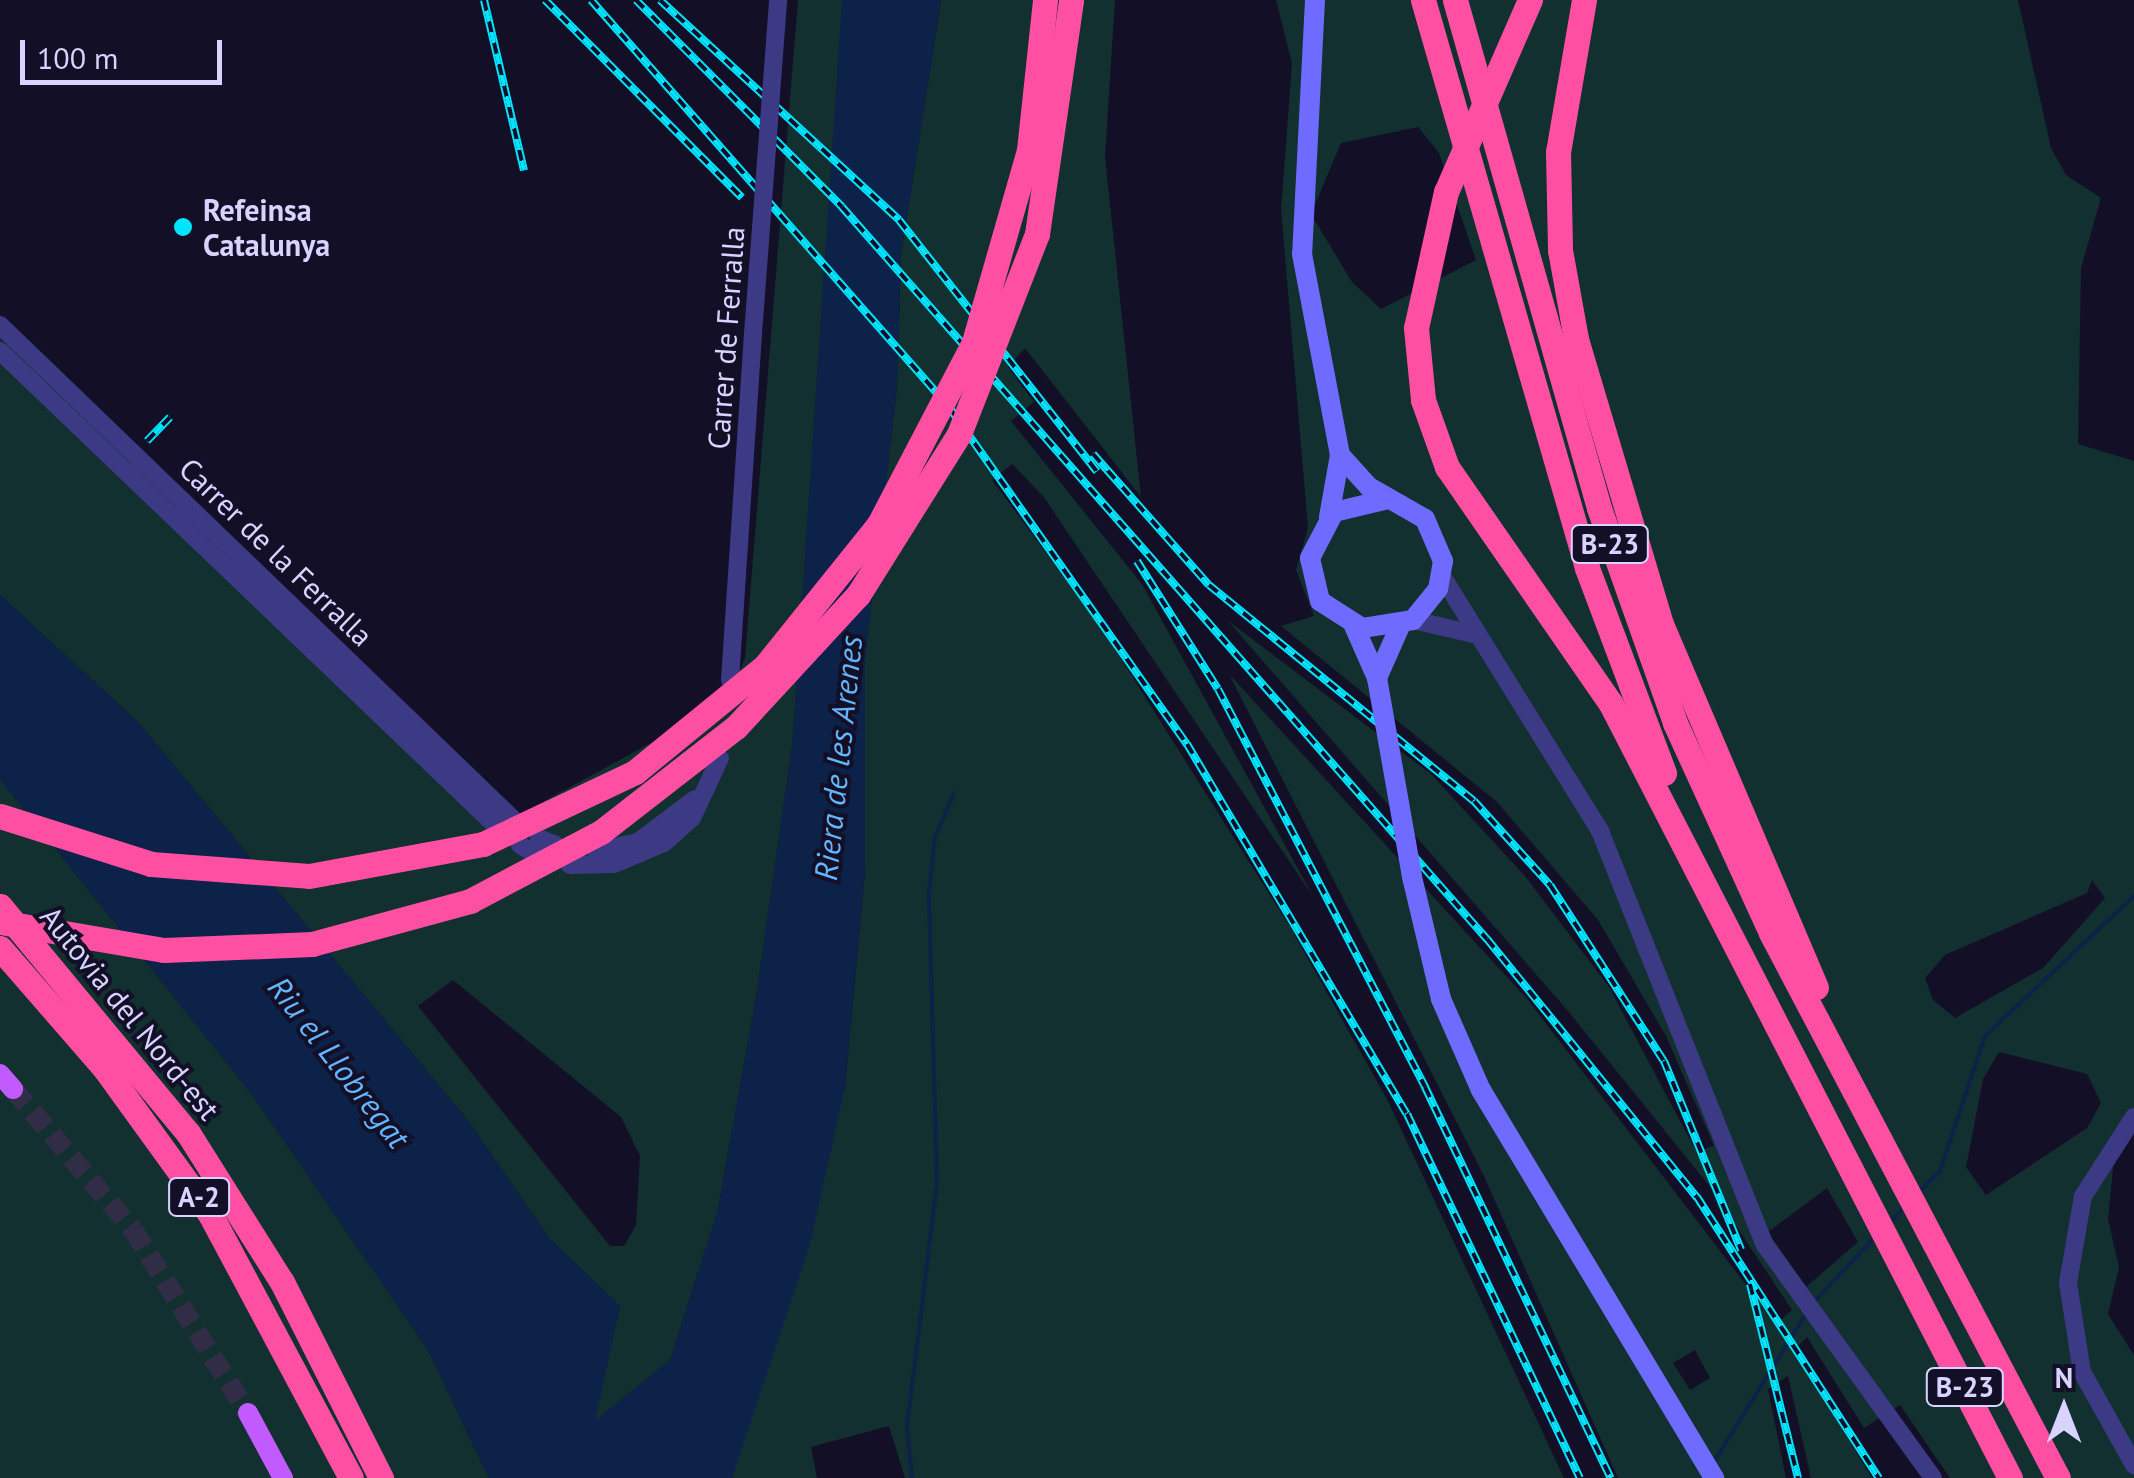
<!DOCTYPE html>
<style>
body{margin:0}
#map{position:relative;width:2134px;height:1478px;overflow:hidden;background:#130f26;font-family:"PT Sans",sans-serif}
div>[style]{position:absolute}
.green>*{inset:0;background:#12302f}
.water>*{inset:0;background:#0c2248}
.stream>*{height:4px;margin:-2px;padding:0 2px;transform-origin:2px;border-radius:2px;background:#0c2248}
.primary-tunnel>*{height:20px;margin-top:-10px;transform-origin:0;background:repeating-linear-gradient(90deg,#312d47 0 20px,transparent 0 30px)}
.tertiary>*{height:18px;margin:-9px;padding:0 9px;transform-origin:9px;border-radius:9px;background:#3d3a85}
.secondary>*{height:20px;margin:-10px;padding:0 10px;transform-origin:10px;border-radius:10px;background:#6f6bff}
.primary>*{height:20px;margin:-10px;padding:0 10px;transform-origin:10px;border-radius:10px;background:#c25bff}
.motorway>*{height:25px;margin:-12.5px;padding:0 12.5px;transform-origin:12.5px;border-radius:12.5px;background:#ff4fa3}
.rail>*{height:8px;margin-top:-4px;transform-origin:0;background:repeating-linear-gradient(90deg,#130f26 0 11px,#00e5ff 0 22px);box-sizing:border-box;border-block:2px solid #00e5ff}
.tertiary-bridge>*{height:18px;margin:-9px;padding:0 9px;transform-origin:9px;border-radius:9px;background:#3d3a85}
.secondary-bridge>*{height:20px;margin:-10px;padding:0 10px;transform-origin:10px;border-radius:10px;background:#6f6bff}
.motorway-bridge>*{height:25px;margin:-12.5px;padding:0 12.5px;transform-origin:12.5px;border-radius:12.5px;background:#ff4fa3}
.dots>*{width:28px;height:28px;translate:-50% -50%;box-sizing:border-box;border:5px solid #130f26;border-radius:50%}
span{translate:-50% -50%;white-space:nowrap;text-align:center;line-height:1.15;-webkit-text-stroke:8px #130f26;paint-order:stroke}
.shield-label span{padding:2px 8px;background:#130f26;border:2px solid;border-radius:8px;-webkit-text-stroke-width:0}
.shield-label{font-size:28px;color:#d9d4ff;font-weight:700}
.poi-label{font-size:30px;color:#d9d4ff;font-weight:700}
.left{translate:0 -50%;text-align:left}
.street-label{font-size:30px;color:#d9d4ff}
.water-label{font-size:32px;color:#62b6ff;font-style:italic}
.north{position:absolute;left:2014px;top:1358px;width:100px;height:100px;-webkit-text-stroke:8px #130f26;paint-order:stroke;rotate:0deg;font-size:28px;font-weight:700;line-height:40px;text-align:center;color:#d9d4ff}
.north::after{content:'';display:block;margin:auto;width:35px;height:45px;background:#d9d4ff;clip-path:polygon(50% 0,100% 100%,50% 72%,0 100%)}
.scale{position:absolute;left:20px;top:40px;width:202px;height:45px;box-sizing:border-box;border:5px solid #d9d4ff;border-top:0;padding-left:12px;font-size:30px;line-height:35px;white-space:nowrap;color:#d9d4ff;-webkit-text-stroke:8px #130f26;paint-order:stroke}
</style>
<div id="map">
<div class="green">
<div style="clip-path:polygon(evenodd,798px 0,842px 0,841px 96px,792px 747px,756px 998px,717px 1214px,670px 1360px,594px 1422px,620px 1306px,549px 1238px,469px 1122px,138px 722px,0 595px,0 315px,519px 815px,656px 740px,736px 679px,745px 658px,798px 0,453px 980px,621px 1117px,640px 1156px,636px 1225px,624px 1246px,610px 1246px,418px 1006px,453px 980px)"></div>
<div style="clip-path:polygon(941px 0,1115px 0,1105px 157px,1141px 497px,1025px 348px,1008px 367px,1034px 402px,1011px 421px,1142px 584px,1314px 898px,1043px 496px,1012px 464px,992px 480px,1101px 627px,1290px 927px,1388px 1101px,1564px 1478px,905px 1478px,889px 1426px,811px 1447px,817px 1478px,732px 1478px,845px 1087px,865px 871px,865px 657px,897px 387px,901px 255px)"></div>
<div style="clip-path:polygon(evenodd,1276px 0,2018px 0,2051px 148px,2066px 175px,2101px 198px,2081px 268px,2078px 444px,2134px 461px,2134px 1132px,2114px 1159px,2108px 1219px,2119px 1267px,2108px 1314px,2134px 1355px,2134px 1478px,1950px 1478px,1900px 1405px,1864px 1428px,1807px 1337px,1794px 1350px,1872px 1478px,1811px 1478px,1788px 1376px,1768px 1389px,1786px 1478px,1618px 1478px,1483px 1174px,1229px 674px,1528px 1000px,1776px 1324px,1792px 1310px,1711px 1188px,1568px 1011px,1227px 620px,1431px 774px,1525px 876px,1609px 987px,1696px 1151px,1714px 1146px,1666px 1036px,1598px 920px,1497px 802px,1281px 626px,1314px 616px,1296px 570px,1308px 528px,1281px 209px,1292px 64px,1276px 0,1418px 127px,1439px 153px,1476px 260px,1381px 309px,1352px 282px,1311px 214px,1341px 143px,1418px 127px,1276px 0,2092px 880px,2105px 898px,2043px 968px,1955px 1018px,1933px 1000px,1925px 978px,1945px 955px,2087px 893px,2092px 880px,1276px 0,1999px 1052px,2087px 1074px,2101px 1103px,2087px 1128px,1986px 1195px,1966px 1167px,1983px 1079px,1999px 1052px,1276px 0,1827px 1188px,1858px 1242px,1806px 1287px,1768px 1232px,1827px 1188px,1276px 0,1695px 1350px,1710px 1378px,1690px 1390px,1673px 1363px,1695px 1350px)"></div>
<div style="clip-path:polygon(0 779px,254px 1097px,428px 1350px,489px 1478px,0 1478px)"></div>
</div>
<div class="water">
<div style="clip-path:polygon(842px 0,941px 0,901px 255px,897px 387px,865px 657px,865px 871px,845px 1087px,810px 1244px,732px 1478px,489px 1478px,428px 1350px,254px 1097px,0 779px,0 595px,138px 722px,469px 1122px,549px 1238px,620px 1306px,595px 1421px,670px 1360px,717px 1214px,756px 998px,792px 747px)"></div>
</div>
<div class="stream">
<div style="left:1920px;top:1191px;width:28px;rotate:-45deg"></div>
<div style="left:1940px;top:1171px;width:142px;rotate:-71.6deg"></div>
<div style="left:1985px;top:1036px;width:204px;rotate:-43.2deg"></div>
<div style="left:1888px;top:1224px;width:21px;rotate:-45deg"></div>
<div style="left:1813px;top:1303px;width:91px;rotate:-46.8deg"></div>
<div style="left:1712px;top:1465px;width:181px;rotate:-58.1deg"></div>
<div style="left:912px;top:1478px;width:51px;rotate:-95.6deg"></div>
<div style="left:907px;top:1427px;width:246px;rotate:-83deg"></div>
<div style="left:937px;top:1183px;width:291px;rotate:-91.6deg"></div>
<div style="left:929px;top:892px;width:54px;rotate:-83.7deg"></div>
<div style="left:935px;top:838px;width:49px;rotate:-67.1deg"></div>
</div>
<div class="primary-tunnel">
<div style="left:13px;top:1089px;width:185px;rotate:49.6deg"></div>
<div style="left:133px;top:1230px;width:216px;rotate:57.9deg"></div>
</div>
<div class="tertiary">
<div style="left:0;top:325px;width:712px;rotate:43.92deg"></div>
<div style="left:0;top:351px;width:685px;rotate:43.76deg"></div>
<div style="left:1442px;top:576px;width:300px;rotate:58.2deg"></div>
<div style="left:1600px;top:831px;width:446px;rotate:68.3deg"></div>
<div style="left:1765px;top:1245px;width:287px;rotate:54.2deg"></div>
<div style="left:1413px;top:620px;width:62px;rotate:13.1deg"></div>
<div style="left:730px;top:680px;width:360px;rotate:-86.2deg"></div>
<div style="left:539px;top:838px;width:18px;rotate:22deg"></div>
<div style="left:520px;top:845px;width:21px;rotate:31deg"></div>
<div style="left:596px;top:851px;width:43px;rotate:-12.1deg"></div>
<div style="left:638px;top:842px;width:71px;rotate:-37deg"></div>
<div style="left:570px;top:865px;width:44px;rotate:-1.3deg"></div>
<div style="left:614px;top:864px;width:54px;rotate:-22.8deg"></div>
<div style="left:664px;top:843px;width:38px;rotate:-42deg"></div>
<div style="left:692px;top:818px;width:66px;rotate:-65deg"></div>
<div style="left:2134px;top:1117px;width:94px;rotate:122.8deg"></div>
<div style="left:2083px;top:1196px;width:88px;rotate:99.8deg"></div>
<div style="left:2068px;top:1283px;width:90px;rotate:81.1deg"></div>
<div style="left:2082px;top:1372px;width:107px;rotate:60.8deg"></div>
</div>
<div class="secondary">
<div style="left:1315px;top:0;width:254px;rotate:92.9deg"></div>
<div style="left:1302px;top:254px;width:205px;rotate:79.3deg"></div>
<div style="left:1340px;top:455px;width:63px;rotate:100.1deg"></div>
<div style="left:1340px;top:455px;width:43px;rotate:47.8deg"></div>
<div style="left:1369px;top:487px;width:64px;rotate:29.7deg"></div>
<div style="left:1425px;top:519px;width:46px;rotate:66.8deg"></div>
<div style="left:1443px;top:561px;width:28px;rotate:100deg"></div>
<div style="left:1438px;top:589px;width:40px;rotate:129deg"></div>
<div style="left:1413px;top:620px;width:52px;rotate:171.1deg"></div>
<div style="left:1362px;top:628px;width:50px;rotate:-147.3deg"></div>
<div style="left:1320px;top:601px;width:44px;rotate:-103.1deg"></div>
<div style="left:1310px;top:558px;width:52px;rotate:-62.4deg"></div>
<div style="left:1334px;top:512px;width:57px;rotate:-13.3deg"></div>
<div style="left:1354px;top:626px;width:57px;rotate:66.1deg"></div>
<div style="left:1377px;top:678px;width:57px;rotate:-66.1deg"></div>
<div style="left:1412px;top:877px;width:125px;rotate:76.6deg"></div>
<div style="left:1441px;top:999px;width:99px;rotate:66.3deg"></div>
<div style="left:1481px;top:1090px;width:453px;rotate:59deg"></div>
</div>
<div class="primary">
<div style="left:0;top:1074px;width:20px;rotate:49deg"></div>
<div style="left:248px;top:1413px;width:74px;rotate:61.7deg"></div>
</div>
<div class="motorway">
<div style="left:1423px;top:0;width:591px;rotate:73.89deg"></div>
<div style="left:1587px;top:568px;width:219px;rotate:69.4deg"></div>
<div style="left:1455px;top:0;width:528px;rotate:74.17deg"></div>
<div style="left:1599px;top:508px;width:228px;rotate:70.5deg"></div>
<div style="left:1675px;top:723px;width:231px;rotate:65.4deg"></div>
<div style="left:1771px;top:933px;width:616px;rotate:62.23deg"></div>
<div style="left:1584px;top:0;width:154px;rotate:99.7deg"></div>
<div style="left:1558px;top:152px;width:98px;rotate:88.8deg"></div>
<div style="left:1560px;top:250px;width:90px;rotate:79.8deg"></div>
<div style="left:1576px;top:339px;width:297px;rotate:73.4deg"></div>
<div style="left:1661px;top:624px;width:395px;rotate:66.9deg"></div>
<div style="left:1029px;top:150px;width:151px;rotate:-83.9deg"></div>
<div style="left:1037px;top:234px;width:236px;rotate:-81.7deg"></div>
<div style="left:1416px;top:328px;width:72px;rotate:84.4deg"></div>
<div style="left:1423px;top:400px;width:71px;rotate:70.3deg"></div>
<div style="left:1447px;top:467px;width:288px;rotate:55.3deg"></div>
<div style="left:1611px;top:704px;width:871px;rotate:62.73deg"></div>
<div style="left:0;top:906px;width:295px;rotate:50.4deg"></div>
<div style="left:188px;top:1133px;width:176px;rotate:57.8deg"></div>
<div style="left:282px;top:1282px;width:220px;rotate:63.2deg"></div>
<div style="left:0;top:948px;width:160px;rotate:49deg"></div>
<div style="left:105px;top:1069px;width:179px;rotate:54.1deg"></div>
<div style="left:210px;top:1214px;width:299px;rotate:61.9deg"></div>
</div>
<div class="rail">
<div style="left:484px;top:0;width:175px;rotate:76.8deg"></div>
<div style="left:545px;top:0;width:279px;rotate:45.1deg"></div>
<div style="left:591px;top:0;width:542px;rotate:48.66deg"></div>
<div style="left:949px;top:407px;width:413px;rotate:54.8deg"></div>
<div style="left:1187px;top:744px;width:430px;rotate:59.3deg"></div>
<div style="left:1407px;top:1114px;width:403px;rotate:64.6deg"></div>
<div style="left:636px;top:0;width:292px;rotate:45.1deg"></div>
<div style="left:842px;top:207px;width:976px;rotate:48.62deg"></div>
<div style="left:1487px;top:939px;width:333px;rotate:50.9deg"></div>
<div style="left:1697px;top:1197px;width:335px;rotate:57.1deg"></div>
<div style="left:660px;top:0;width:325px;rotate:42.6deg"></div>
<div style="left:899px;top:220px;width:320px;rotate:51.8deg"></div>
<div style="left:147px;top:441px;width:33px;rotate:-46deg"></div>
<div style="left:1093px;top:454px;width:175px;rotate:48.5deg"></div>
<div style="left:1209px;top:585px;width:342px;rotate:39.2deg"></div>
<div style="left:1474px;top:801px;width:113px;rotate:47.9deg"></div>
<div style="left:1550px;top:885px;width:210px;rotate:57.1deg"></div>
<div style="left:1664px;top:1061px;width:204px;rotate:67.8deg"></div>
<div style="left:1137px;top:561px;width:151px;rotate:57.7deg"></div>
<div style="left:1218px;top:689px;width:449px;rotate:62.5deg"></div>
<div style="left:1425px;top:1087px;width:433px;rotate:64.6deg"></div>
<div style="left:1750px;top:1284px;width:200px;rotate:76.1deg"></div>
</div>
<div class="tertiary-bridge">
<div style="left:754px;top:321px;width:322px;rotate:-85.7deg"></div>
</div>
<div class="secondary-bridge">
<div style="left:1377px;top:678px;width:202px;rotate:80deg"></div>
</div>
<div class="motorway-bridge">
<div style="left:1416px;top:328px;width:139px;rotate:-77.6deg"></div>
<div style="left:1446px;top:192px;width:210px;rotate:-66.4deg"></div>
<div style="left:0;top:816px;width:158px;rotate:17.6deg"></div>
<div style="left:151px;top:864px;width:158px;rotate:4.3deg"></div>
<div style="left:309px;top:876px;width:177px;rotate:-10.4deg"></div>
<div style="left:483px;top:844px;width:168px;rotate:-25.3deg"></div>
<div style="left:635px;top:772px;width:168px;rotate:-39.2deg"></div>
<div style="left:765px;top:666px;width:182px;rotate:-51.2deg"></div>
<div style="left:879px;top:524px;width:205px;rotate:-62.4deg"></div>
<div style="left:974px;top:342px;width:200px;rotate:-74deg"></div>
<div style="left:0;top:922px;width:166px;rotate:9.7deg"></div>
<div style="left:164px;top:950px;width:148px;rotate:-2.3deg"></div>
<div style="left:312px;top:944px;width:164px;rotate:-15.2deg"></div>
<div style="left:470px;top:901px;width:148px;rotate:-27.8deg"></div>
<div style="left:601px;top:832px;width:171px;rotate:-37.9deg"></div>
<div style="left:736px;top:727px;width:180px;rotate:-47.3deg"></div>
<div style="left:858px;top:595px;width:190px;rotate:-57.9deg"></div>
<div style="left:959px;top:434px;width:215px;rotate:-68.7deg"></div>
</div>
<div class="dots">
<div style="left:183px;top:227px;background:#00e5ff"></div>
</div>
<div class="shield-label">
<span style="left:1610px;top:544px">B-23</span>
<span style="left:199px;top:1197px">A-2</span>
<span style="left:1965px;top:1387px">B-23</span>
</div>
<div class="poi-label">
<span class="left" style="left:203px;top:227px">Refeinsa<br>Catalunya</span>
</div>
<div class="street-label">
<span style="left:726px;top:338px;rotate:-86deg">Carrer de Ferralla</span>
<span style="left:276px;top:552px;rotate:44deg">Carrer de la Ferralla</span>
<span style="left:130px;top:1013px;rotate:51deg">Autovia del Nord-est</span>
</div>
<div class="water-label">
<span style="left:838px;top:758px;rotate:-84deg">Riera de les Arenes</span>
<span style="left:339px;top:1062px;rotate:52deg">Riu el Llobregat</span>
</div>
<div class="north">N</div>
<div class="scale">100 m</div>
</div>
